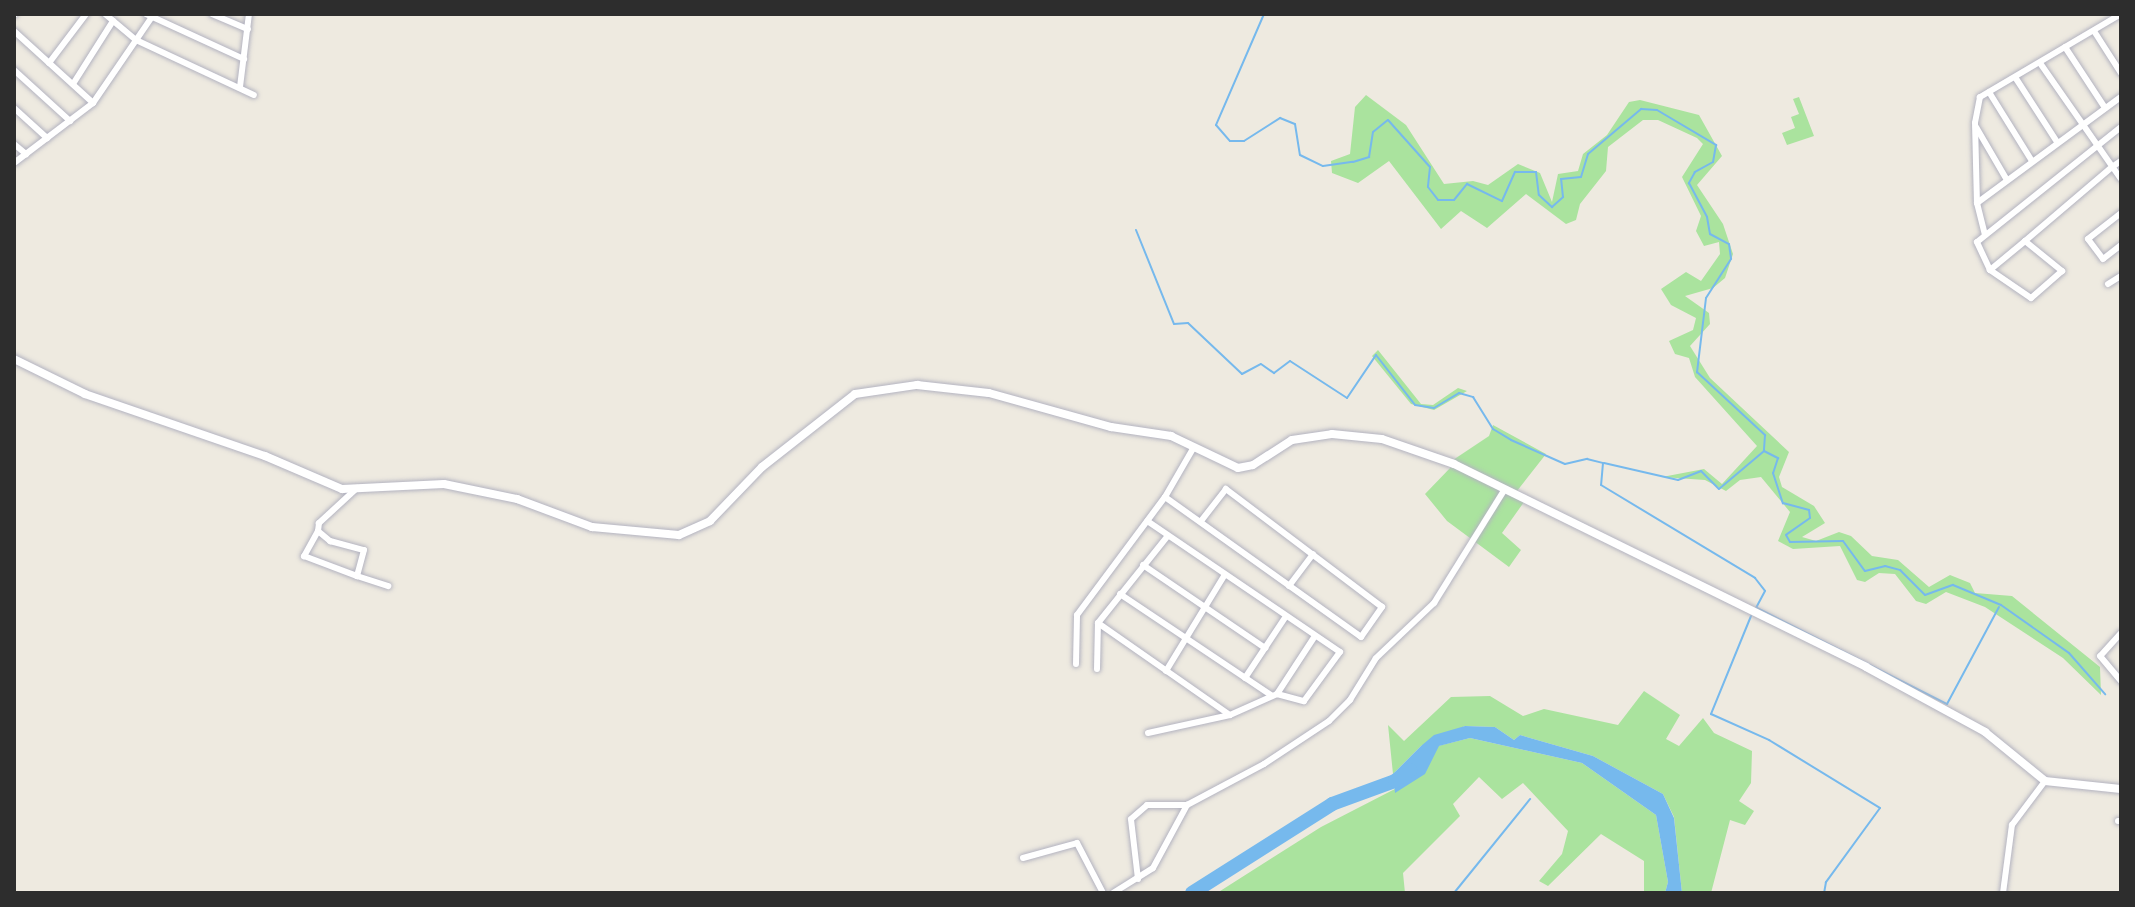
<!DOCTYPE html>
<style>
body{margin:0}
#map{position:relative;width:2135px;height:907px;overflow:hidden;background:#eeeae0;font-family:"Golos Text",sans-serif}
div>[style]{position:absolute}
.green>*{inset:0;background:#aae39e}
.water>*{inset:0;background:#76b9ed}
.stream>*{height:2px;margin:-1px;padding:0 1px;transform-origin:1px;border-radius:1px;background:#76b9ed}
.river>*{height:14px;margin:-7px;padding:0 7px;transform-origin:7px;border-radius:7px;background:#76b9ed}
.roads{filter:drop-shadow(0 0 2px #b3b3c0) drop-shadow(0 0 2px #b3b3c0)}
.minor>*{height:6px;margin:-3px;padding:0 3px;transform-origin:3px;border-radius:3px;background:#fff}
.tertiary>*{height:8px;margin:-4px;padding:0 4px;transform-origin:4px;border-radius:4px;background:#fff}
span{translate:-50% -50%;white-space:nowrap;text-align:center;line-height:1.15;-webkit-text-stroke:6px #fff;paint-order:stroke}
.frame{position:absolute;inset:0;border:16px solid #2d2d2d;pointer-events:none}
</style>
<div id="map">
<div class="green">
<div style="clip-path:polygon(1366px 95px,1406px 125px,1444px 184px,1473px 181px,1488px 185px,1518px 164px,1540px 173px,1552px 202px,1558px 174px,1578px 171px,1583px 154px,1607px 135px,1629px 102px,1640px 100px,1699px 115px,1722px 156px,1697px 185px,1723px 224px,1733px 254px,1725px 278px,1713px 288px,1685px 296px,1709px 313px,1710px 324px,1690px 346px,1710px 378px,1789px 452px,1779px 477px,1782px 487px,1814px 506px,1825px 523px,1802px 537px,1816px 541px,1839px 532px,1851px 536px,1872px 556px,1898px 560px,1929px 587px,1950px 575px,1970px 583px,1975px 593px,2012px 596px,2100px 667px,2101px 695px,2063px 658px,1985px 607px,1946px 592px,1926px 604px,1916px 601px,1895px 574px,1879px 573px,1865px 582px,1857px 580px,1840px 546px,1793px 549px,1778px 541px,1790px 512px,1761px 477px,1740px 480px,1726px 491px,1705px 480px,1662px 477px,1704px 469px,1722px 484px,1757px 446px,1695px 377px,1689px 358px,1675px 354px,1669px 341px,1693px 330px,1696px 318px,1671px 305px,1661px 289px,1686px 272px,1701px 281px,1720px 254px,1719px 242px,1704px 246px,1696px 231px,1701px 216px,1682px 177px,1703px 144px,1697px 138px,1658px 120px,1643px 120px,1608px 147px,1606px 171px,1580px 204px,1576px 220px,1566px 224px,1526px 194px,1487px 228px,1461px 211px,1441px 229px,1389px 161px,1358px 183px,1332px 173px,1331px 161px,1350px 154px,1355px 107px)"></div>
<div style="clip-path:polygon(1799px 97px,1814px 136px,1787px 145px,1782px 133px,1795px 128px,1791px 117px,1799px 114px,1793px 99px)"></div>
<div style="clip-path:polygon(1378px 350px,1421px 404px,1433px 405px,1458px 388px,1467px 391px,1434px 410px,1411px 404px,1372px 356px)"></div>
<div style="clip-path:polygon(1493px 425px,1546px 454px,1517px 491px,1453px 460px,1489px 436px)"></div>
<div style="clip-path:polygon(1452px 466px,1524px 502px,1502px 533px,1521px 550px,1509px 567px,1447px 521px,1425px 494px)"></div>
<div style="clip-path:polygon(1644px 691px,1680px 715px,1666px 739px,1679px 746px,1703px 718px,1714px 733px,1752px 751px,1751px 783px,1739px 801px,1754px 811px,1745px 825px,1730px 820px,1711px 893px,1682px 893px,1674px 817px,1663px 794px,1593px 756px,1520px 735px,1514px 740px,1495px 727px,1465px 726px,1421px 746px,1393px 774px,1388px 725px,1404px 741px,1451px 697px,1490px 696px,1523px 716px,1544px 709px,1618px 725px)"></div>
<div style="clip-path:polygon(1470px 738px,1582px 763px,1656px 815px,1668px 882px,1665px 893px,1644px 893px,1644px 861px,1601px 834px,1548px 886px,1539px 881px,1562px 854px,1568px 831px,1523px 783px,1502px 799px,1479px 777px,1453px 804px,1460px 816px,1403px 873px,1405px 893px,1217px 893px,1321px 827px,1424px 774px,1438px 746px)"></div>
</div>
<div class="water">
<div style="clip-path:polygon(1465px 726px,1495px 727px,1514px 740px,1520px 735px,1593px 756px,1663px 794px,1674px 818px,1682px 893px,1665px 893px,1668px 882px,1656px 815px,1582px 763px,1470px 738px,1439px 746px,1425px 774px,1395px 793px,1393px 774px,1421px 746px,1434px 735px)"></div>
</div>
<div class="stream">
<div style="left:1264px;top:14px;width:121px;rotate:113.4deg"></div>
<div style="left:1216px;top:125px;width:21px;rotate:49deg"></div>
<div style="left:1230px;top:141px;width:14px"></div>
<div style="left:1244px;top:141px;width:43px;rotate:-32.6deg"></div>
<div style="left:1280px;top:118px;width:16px;rotate:22deg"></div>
<div style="left:1295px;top:124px;width:31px;rotate:81deg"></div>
<div style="left:1300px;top:155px;width:25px;rotate:26deg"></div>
<div style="left:1323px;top:166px;width:30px;rotate:-8deg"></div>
<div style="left:1353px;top:162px;width:17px;rotate:-17deg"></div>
<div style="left:1369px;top:157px;width:25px;rotate:-81deg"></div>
<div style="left:1373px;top:132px;width:19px;rotate:-39deg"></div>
<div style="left:1388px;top:120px;width:63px;rotate:48.2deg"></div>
<div style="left:1430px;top:167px;width:20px;rotate:96deg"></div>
<div style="left:1428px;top:187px;width:16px;rotate:52deg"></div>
<div style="left:1438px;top:200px;width:16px"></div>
<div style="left:1454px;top:200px;width:21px;rotate:-51deg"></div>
<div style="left:1467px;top:184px;width:39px;rotate:26deg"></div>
<div style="left:1502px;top:201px;width:32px;rotate:-66deg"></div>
<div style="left:1515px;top:172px;width:21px"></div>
<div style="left:1536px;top:172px;width:23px;rotate:83deg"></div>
<div style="left:1539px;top:195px;width:18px;rotate:43deg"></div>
<div style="left:1552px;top:207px;width:15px;rotate:-42deg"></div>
<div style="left:1563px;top:197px;width:18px;rotate:-96deg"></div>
<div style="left:1561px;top:179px;width:20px;rotate:-6deg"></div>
<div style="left:1581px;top:177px;width:24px;rotate:-73deg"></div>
<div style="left:1588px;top:154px;width:70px;rotate:-40.3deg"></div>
<div style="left:1641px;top:109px;width:16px;rotate:4deg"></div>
<div style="left:1657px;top:110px;width:69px;rotate:30.7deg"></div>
<div style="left:1716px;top:145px;width:17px;rotate:100deg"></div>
<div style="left:1713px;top:162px;width:21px;rotate:151deg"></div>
<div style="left:1695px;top:172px;width:13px;rotate:119deg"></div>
<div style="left:1689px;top:183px;width:38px;rotate:62deg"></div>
<div style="left:1707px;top:217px;width:17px;rotate:80deg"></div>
<div style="left:1710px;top:234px;width:21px;rotate:28deg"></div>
<div style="left:1729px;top:244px;width:15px;rotate:82deg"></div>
<div style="left:1731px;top:259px;width:46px;rotate:122.7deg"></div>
<div style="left:1706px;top:298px;width:75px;rotate:96.9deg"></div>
<div style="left:1697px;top:372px;width:93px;rotate:42.8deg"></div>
<div style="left:1765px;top:435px;width:16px;rotate:94deg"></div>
<div style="left:1764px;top:451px;width:16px;rotate:27deg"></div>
<div style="left:1778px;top:458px;width:16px;rotate:108deg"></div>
<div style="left:1773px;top:473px;width:32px;rotate:72deg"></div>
<div style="left:1783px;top:503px;width:27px;rotate:15deg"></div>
<div style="left:1809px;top:510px;width:8px;rotate:83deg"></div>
<div style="left:1810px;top:518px;width:29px;rotate:145deg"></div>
<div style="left:1786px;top:535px;width:8px;rotate:60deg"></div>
<div style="left:1790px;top:542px;width:53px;rotate:-1.1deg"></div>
<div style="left:1843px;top:541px;width:37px;rotate:54deg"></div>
<div style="left:1865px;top:571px;width:21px;rotate:-14deg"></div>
<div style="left:1885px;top:566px;width:16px;rotate:15deg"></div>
<div style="left:1900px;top:570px;width:35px;rotate:45deg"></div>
<div style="left:1925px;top:595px;width:30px;rotate:-20deg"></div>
<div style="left:1953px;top:585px;width:52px;rotate:22.6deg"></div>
<div style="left:2001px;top:605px;width:83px;rotate:35.2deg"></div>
<div style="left:2069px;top:653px;width:55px;rotate:48.7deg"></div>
<div style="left:1136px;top:230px;width:101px;rotate:68deg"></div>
<div style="left:1174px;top:324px;width:14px;rotate:-4deg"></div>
<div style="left:1188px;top:323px;width:74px;rotate:43.4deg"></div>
<div style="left:1242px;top:374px;width:21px;rotate:-28deg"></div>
<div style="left:1261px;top:364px;width:16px;rotate:35deg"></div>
<div style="left:1274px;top:373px;width:20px;rotate:-37deg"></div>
<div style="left:1290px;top:361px;width:68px;rotate:33deg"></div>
<div style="left:1347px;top:398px;width:52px;rotate:-56deg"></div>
<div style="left:1376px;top:355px;width:63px;rotate:52deg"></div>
<div style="left:1415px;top:405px;width:19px;rotate:9deg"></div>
<div style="left:1434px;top:408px;width:29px;rotate:-31deg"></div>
<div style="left:1459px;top:393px;width:15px;rotate:16deg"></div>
<div style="left:1473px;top:397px;width:38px;rotate:58deg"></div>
<div style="left:1493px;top:429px;width:21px;rotate:31deg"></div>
<div style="left:1511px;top:440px;width:59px;rotate:24deg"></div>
<div style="left:1565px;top:464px;width:23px;rotate:-13deg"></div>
<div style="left:1587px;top:459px;width:16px;rotate:14deg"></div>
<div style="left:1603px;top:463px;width:22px;rotate:95deg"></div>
<div style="left:1601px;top:485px;width:180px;rotate:31.1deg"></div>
<div style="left:1755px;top:578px;width:16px;rotate:52deg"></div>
<div style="left:1765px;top:591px;width:19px;rotate:118deg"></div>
<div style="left:1604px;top:463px;width:76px;rotate:12.9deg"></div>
<div style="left:1678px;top:480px;width:25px;rotate:-21deg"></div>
<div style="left:1701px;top:471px;width:25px;rotate:45deg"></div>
<div style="left:1719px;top:489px;width:59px;rotate:-40.2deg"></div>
<div style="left:1757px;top:608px;width:213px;rotate:26.8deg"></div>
<div style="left:1947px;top:704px;width:110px;rotate:-61.8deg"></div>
<div style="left:1751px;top:616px;width:106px;rotate:112.2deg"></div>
<div style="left:1711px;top:714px;width:64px;rotate:24.1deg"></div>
<div style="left:1769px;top:740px;width:130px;rotate:31.5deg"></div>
<div style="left:1880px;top:808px;width:92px;rotate:126.1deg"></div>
<div style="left:1826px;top:882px;width:11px;rotate:100deg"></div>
<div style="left:1454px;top:893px;width:121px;rotate:-51deg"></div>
</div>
<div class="river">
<div style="left:1192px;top:893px;width:166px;rotate:-32.4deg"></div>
<div style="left:1332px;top:804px;width:67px;rotate:-20.1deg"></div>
<div style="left:1395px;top:781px;width:19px;rotate:-36deg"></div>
</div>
<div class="roads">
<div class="minor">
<div style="left:105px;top:14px;width:40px;rotate:40deg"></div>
<div style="left:136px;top:40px;width:130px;rotate:25deg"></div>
<div style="left:146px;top:14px;width:108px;rotate:24.7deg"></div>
<div style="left:212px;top:14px;width:39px;rotate:23deg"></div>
<div style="left:2121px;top:14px;width:164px;rotate:149.5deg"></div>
<div style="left:1980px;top:97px;width:26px;rotate:101deg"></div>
<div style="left:1975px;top:123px;width:80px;rotate:88.6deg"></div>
<div style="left:1977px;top:203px;width:179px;rotate:-36.4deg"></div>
<div style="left:14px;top:15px;width:1px;rotate:-45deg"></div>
<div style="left:14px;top:31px;width:107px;rotate:42.3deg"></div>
<div style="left:2094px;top:31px;width:50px;rotate:57.3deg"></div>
<div style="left:2065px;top:47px;width:73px;rotate:56.7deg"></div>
<div style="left:49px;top:63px;width:61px;rotate:-52.9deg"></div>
<div style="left:2040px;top:63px;width:141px;rotate:55.1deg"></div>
<div style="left:14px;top:70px;width:76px;rotate:42.3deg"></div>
<div style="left:2015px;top:77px;width:77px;rotate:57.1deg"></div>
<div style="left:73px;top:84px;width:75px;rotate:-57.6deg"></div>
<div style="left:240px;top:87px;width:74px;rotate:-83deg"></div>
<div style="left:1989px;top:92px;width:81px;rotate:58.1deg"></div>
<div style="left:14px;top:108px;width:45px;rotate:42.3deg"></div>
<div style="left:1976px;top:127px;width:61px;rotate:59.7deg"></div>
<div style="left:14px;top:144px;width:16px;rotate:40deg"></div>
<div style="left:14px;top:163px;width:99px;rotate:-37.2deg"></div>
<div style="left:93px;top:103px;width:108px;rotate:-55.6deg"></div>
<div style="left:1977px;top:203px;width:33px;rotate:76deg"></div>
<div style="left:2121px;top:213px;width:42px;rotate:141.8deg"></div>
<div style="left:2088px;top:239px;width:25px;rotate:53deg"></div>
<div style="left:2103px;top:259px;width:23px;rotate:-38deg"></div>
<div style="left:2025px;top:241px;width:48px;rotate:39deg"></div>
<div style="left:2062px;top:271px;width:41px;rotate:138.9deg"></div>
<div style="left:2031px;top:298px;width:50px;rotate:-145.7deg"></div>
<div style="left:1990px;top:270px;width:45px;rotate:-39.6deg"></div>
<div style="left:2025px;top:241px;width:114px;rotate:-40.4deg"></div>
<div style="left:2112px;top:167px;width:11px;rotate:-34deg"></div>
<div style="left:1990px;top:270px;width:31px;rotate:-115deg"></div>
<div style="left:1977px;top:242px;width:184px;rotate:-38.6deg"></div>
<div style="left:2108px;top:284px;width:15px;rotate:-32deg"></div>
<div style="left:357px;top:488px;width:52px;rotate:137.4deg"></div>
<div style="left:319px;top:523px;width:8px;rotate:97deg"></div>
<div style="left:318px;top:531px;width:16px;rotate:40deg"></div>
<div style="left:330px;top:541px;width:35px;rotate:15deg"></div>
<div style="left:364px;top:550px;width:27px;rotate:105deg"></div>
<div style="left:357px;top:576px;width:33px;rotate:18deg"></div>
<div style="left:1165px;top:497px;width:241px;rotate:35.5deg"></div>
<div style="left:1361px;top:637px;width:37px;rotate:-55deg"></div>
<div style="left:1382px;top:607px;width:196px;rotate:-142.9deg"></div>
<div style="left:1226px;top:489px;width:41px;rotate:128deg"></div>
<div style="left:318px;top:531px;width:29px;rotate:119deg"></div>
<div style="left:304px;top:556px;width:57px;rotate:20.7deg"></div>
<div style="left:1143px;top:565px;width:148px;rotate:34.2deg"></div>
<div style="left:1289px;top:586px;width:40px;rotate:-53deg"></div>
<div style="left:1120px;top:594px;width:182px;rotate:33.8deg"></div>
<div style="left:1098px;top:623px;width:161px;rotate:34.9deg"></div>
<div style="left:1230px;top:715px;width:51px;rotate:-24.1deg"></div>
<div style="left:1277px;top:694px;width:28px;rotate:15deg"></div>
<div style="left:1304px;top:701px;width:61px;rotate:-53.7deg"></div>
<div style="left:1340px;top:652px;width:233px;rotate:-145.8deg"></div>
<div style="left:2121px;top:633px;width:31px;rotate:132deg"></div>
<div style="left:2100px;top:656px;width:33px;rotate:50deg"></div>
<div style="left:1076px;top:664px;width:49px;rotate:-88.8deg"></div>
<div style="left:1077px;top:615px;width:147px;rotate:-53.3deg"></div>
<div style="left:1165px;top:497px;width:58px;rotate:-59.9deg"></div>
<div style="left:1097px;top:669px;width:46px;rotate:-88.8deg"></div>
<div style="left:1098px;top:623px;width:110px;rotate:-51.3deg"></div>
<div style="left:1166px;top:671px;width:111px;rotate:-58.6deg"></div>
<div style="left:1245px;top:678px;width:74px;rotate:-56.5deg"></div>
<div style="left:1277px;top:694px;width:69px;rotate:-56.8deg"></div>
<div style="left:1148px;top:733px;width:84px;rotate:-12.4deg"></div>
<div style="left:2118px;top:821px;width:3px"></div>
<div style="left:1023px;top:858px;width:56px;rotate:-15.5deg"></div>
<div style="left:1077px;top:843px;width:56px;rotate:62.5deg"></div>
<div style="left:1138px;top:879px;width:60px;rotate:-96.7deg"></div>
<div style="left:1131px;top:819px;width:21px;rotate:-41deg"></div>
<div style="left:1147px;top:805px;width:40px"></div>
<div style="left:1113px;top:893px;width:47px;rotate:-32deg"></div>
<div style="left:1153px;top:868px;width:72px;rotate:-61.6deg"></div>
<div style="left:1187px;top:805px;width:87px;rotate:-28deg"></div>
<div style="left:1264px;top:764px;width:78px;rotate:-33.5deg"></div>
<div style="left:1329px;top:721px;width:30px;rotate:-45deg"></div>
<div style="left:1350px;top:700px;width:49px;rotate:-58.2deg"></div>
<div style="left:1376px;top:658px;width:80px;rotate:-43.5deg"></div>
<div style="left:1434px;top:603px;width:134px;rotate:-58.1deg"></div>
<div style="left:2003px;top:893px;width:69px;rotate:-82.5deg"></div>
<div style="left:2012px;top:825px;width:55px;rotate:-53.1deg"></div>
</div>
<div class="tertiary">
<div style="left:14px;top:359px;width:79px;rotate:26.2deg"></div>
<div style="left:85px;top:394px;width:190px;rotate:19deg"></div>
<div style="left:265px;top:456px;width:84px;rotate:23.2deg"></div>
<div style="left:342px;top:489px;width:102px;rotate:-2.8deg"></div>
<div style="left:444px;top:484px;width:75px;rotate:11.6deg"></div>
<div style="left:517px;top:499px;width:80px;rotate:20.5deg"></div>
<div style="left:592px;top:527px;width:87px;rotate:5.3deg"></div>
<div style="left:679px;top:535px;width:34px;rotate:-24deg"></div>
<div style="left:710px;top:521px;width:75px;rotate:-46.1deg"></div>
<div style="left:762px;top:467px;width:118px;rotate:-38.1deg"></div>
<div style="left:855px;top:394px;width:63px;rotate:-8.3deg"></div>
<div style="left:917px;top:385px;width:72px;rotate:6.3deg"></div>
<div style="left:989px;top:393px;width:127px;rotate:15.6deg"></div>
<div style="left:1111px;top:427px;width:61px;rotate:8.5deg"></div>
<div style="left:1171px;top:436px;width:74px;rotate:25.5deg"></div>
<div style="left:1238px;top:468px;width:15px;rotate:-11deg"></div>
<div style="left:1253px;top:465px;width:46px;rotate:-32.7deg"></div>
<div style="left:1292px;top:440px;width:40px;rotate:-8.5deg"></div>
<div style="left:1332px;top:434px;width:50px;rotate:5.7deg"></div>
<div style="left:1382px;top:439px;width:76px;rotate:19.1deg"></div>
<div style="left:1454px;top:464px;width:459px;rotate:26.2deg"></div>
<div style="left:1866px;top:667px;width:136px;rotate:28.6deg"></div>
<div style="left:1985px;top:732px;width:77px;rotate:39.2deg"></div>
<div style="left:2045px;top:781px;width:76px;rotate:6deg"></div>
</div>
</div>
<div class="frame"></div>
</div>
